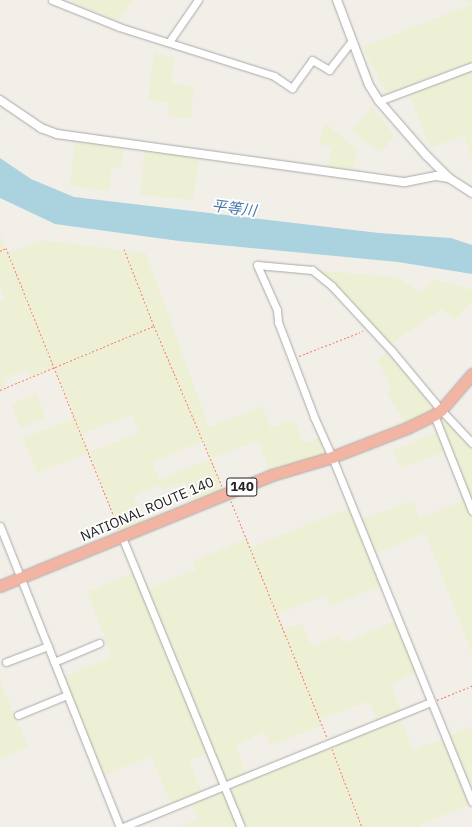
<!DOCTYPE html>
<meta charset="utf-8">
<style>
body{margin:0}
#map{position:relative;width:472px;height:827px;overflow:hidden;background:#f2efe9;font-family:"IBM Plex Sans","Noto Sans JP",sans-serif}
div>[style]{position:absolute}
.farmland>*{inset:0;background:#eef0d5}
.water>*{inset:0;background:#aad3df}
.path>*{height:1px;margin-top:-0.5px;transform-origin:0;background:repeating-linear-gradient(90deg,#fa8072 0 2px,transparent 0 4px)}
.roads{filter:drop-shadow(0 0 1px #a9a9a9) drop-shadow(0 0 1px #a9a9a9)}
.minor>*{height:7px;margin:-3.5px;padding:0 3.5px;transform-origin:3.5px;border-radius:3.5px;background:#fff}
.tertiary>*{height:8px;margin:-4px;padding:0 4px;transform-origin:4px;border-radius:4px;background:#fff}
.trunk>*{height:11px;margin:-5.5px;padding:0 5.5px;transform-origin:5.5px;border-radius:5.5px;background:#f2b4a3}
span{translate:-50% -50%;white-space:nowrap;text-align:center;line-height:1.15;-webkit-text-stroke:3.5px #fff;paint-order:stroke}
.shield-label span{padding:1px 3px;background:#fff;border:1px solid;border-radius:3px;-webkit-text-stroke-width:0}
.shield-label{font-size:13px;color:#222;font-weight:700}
.street-label{font-size:14px;color:#222}
.water-label{font-size:15px;color:#4a7aab;font-style:italic}
</style>
<div id="map">
<div class="farmland">
<div style="clip-path:polygon(72px 0,133px 0,119px 21px,71px 2px)"></div>
<div style="clip-path:polygon(468px 0,472px 0,472px 62px,387px 94px,362px 47px,470px 5px)"></div>
<div style="clip-path:polygon(154px 52px,175px 58px,171px 82px,194px 87px,191px 119px,167px 116px,169px 103px,148px 100px)"></div>
<div style="clip-path:polygon(472px 70px,472px 158px,464px 135px,430px 148px,409px 93px)"></div>
<div style="clip-path:polygon(372px 107px,395px 136px,380px 153px,351px 131px)"></div>
<div style="clip-path:polygon(325px 123px,357px 149px,353px 170px,328px 167px,331px 148px,319px 143px)"></div>
<div style="clip-path:polygon(75px 140px,124px 146px,121px 169px,112px 167px,109px 191px,70px 186px)"></div>
<div style="clip-path:polygon(145px 149px,199px 157px,193px 200px,140px 195px)"></div>
<div style="clip-path:polygon(evenodd,0 234px,8px 253px,42px 240px,146px 253px,209px 427px,262px 406px,271px 428px,294px 419px,304px 443px,322px 436px,332px 457px,272px 475px,258px 441px,211px 458px,225px 493px,195px 506px,185px 482px,163px 490px,160px 485px,133px 496px,147px 526px,122px 537px,89px 453px,37px 473px,23px 438px,75px 418px,55px 368px,31px 377px,27px 369px,3px 379px,5px 388px,0 390px,0 301px,5px 299px,0 288px,0 234px,131px 415px,139px 433px,89px 452px,82px 434px,131px 415px,0 234px,203px 441px,210px 459px,159px 479px,152px 462px,203px 441px)"></div>
<div style="clip-path:polygon(312px 270px,398px 277px,420px 293px,434px 279px,472px 290px,472px 301px,455px 320px,442px 309px,387px 346px)"></div>
<div style="clip-path:polygon(evenodd,391px 350px,472px 443px,472px 653px,425px 533px,372px 555px,383px 585px,331px 606px,325px 596px,277px 614px,284px 629px,301px 623px,312px 646px,340px 635px,344px 643px,398px 620px,419px 672px,391px 684px,402px 714px,399px 716px,413px 751px,472px 726px,472px 783px,465px 786px,472px 804px,419px 825px,420px 827px,181px 827px,198px 819px,189px 800px,172px 806px,151px 756px,101px 777px,60px 678px,112px 657px,87px 592px,137px 571px,145px 590px,196px 569px,193px 561px,247px 538px,251px 547px,352px 507px,358px 521px,413px 500px,420px 518px,467px 499px,448px 450px,400px 469px,393px 450px,441px 431px,434px 416px,407px 428px,387px 393px,391px 388px,377px 360px,391px 350px,369px 701px,378px 723px,247px 776px,236px 745px,264px 732px,270px 745px,322px 726px,320px 720px,369px 701px,391px 350px,211px 752px,225px 785px,203px 794px,189px 761px,211px 752px)"></div>
<div style="clip-path:polygon(36px 394px,46px 418px,20px 428px,11px 404px)"></div>
<div style="clip-path:polygon(0 680px,28px 747px,0 759px)"></div>
</div>
<div class="water">
<div style="clip-path:polygon(0 158px,31px 179px,74px 197px,379px 233px,451px 238px,472px 245px,472px 274px,398px 262px,179px 241px,55px 224px,0 198px)"></div>
</div>
<div class="path">
<div style="left:124px;top:249px;width:83px;rotate:68.7deg"></div>
<div style="left:154px;top:326px;width:174px;rotate:67deg"></div>
<div style="left:0;top:251px;width:7px;rotate:-27deg"></div>
<div style="left:6px;top:248px;width:303px;rotate:68.1deg"></div>
<div style="left:299px;top:356px;width:69px;rotate:-21.3deg"></div>
<div style="left:0;top:390px;width:167px;rotate:-22.6deg"></div>
<div style="left:231px;top:501px;width:255px;rotate:67.9deg"></div>
<div style="left:437px;top:700px;width:38px;rotate:-22deg"></div>
<div style="left:332px;top:749px;width:84px;rotate:69deg"></div>
</div>
<div class="roads">
<div class="minor">
<div style="left:52px;top:0;width:72px;rotate:21.9deg"></div>
<div style="left:119px;top:27px;width:163px;rotate:17.5deg"></div>
<div style="left:274px;top:76px;width:22px;rotate:34deg"></div>
<div style="left:292px;top:88px;width:34px;rotate:-54deg"></div>
<div style="left:312px;top:60px;width:20px;rotate:30deg"></div>
<div style="left:329px;top:70px;width:37px;rotate:-52deg"></div>
<div style="left:169px;top:42px;width:51px;rotate:-55.4deg"></div>
<div style="left:379px;top:101px;width:99px;rotate:-20.6deg"></div>
<div style="left:434px;top:415px;width:103px;rotate:68.4deg"></div>
<div style="left:472px;top:443px;width:45px;rotate:-133.2deg"></div>
<div style="left:441px;top:410px;width:78px;rotate:-129.8deg"></div>
<div style="left:391px;top:350px;width:87px;rotate:-132.7deg"></div>
<div style="left:332px;top:286px;width:26px;rotate:-141deg"></div>
<div style="left:312px;top:270px;width:55px;rotate:-174.8deg"></div>
<div style="left:257px;top:265px;width:49px;rotate:66deg"></div>
<div style="left:277px;top:310px;width:12px;rotate:85deg"></div>
<div style="left:278px;top:322px;width:102px;rotate:69.2deg"></div>
<div style="left:314px;top:417px;width:44px;rotate:65.8deg"></div>
<div style="left:332px;top:457px;width:372px;rotate:67.9deg"></div>
<div style="left:0;top:526px;width:324px;rotate:68.3deg"></div>
<div style="left:122px;top:537px;width:313px;rotate:67.7deg"></div>
<div style="left:6px;top:662px;width:45px;rotate:-20.9deg"></div>
<div style="left:54px;top:662px;width:49px;rotate:-22.9deg"></div>
<div style="left:18px;top:715px;width:53px;rotate:-22.2deg"></div>
<div style="left:123px;top:827px;width:332px;rotate:-22.1deg"></div>
</div>
<div class="tertiary">
<div style="left:337px;top:0;width:91px;rotate:69.4deg"></div>
<div style="left:369px;top:85px;width:19px;rotate:58deg"></div>
<div style="left:379px;top:101px;width:72px;rotate:49deg"></div>
<div style="left:426px;top:155px;width:33px;rotate:45deg"></div>
<div style="left:449px;top:178px;width:27px;rotate:33deg"></div>
<div style="left:0;top:100px;width:50px;rotate:34.3deg"></div>
<div style="left:41px;top:128px;width:17px;rotate:21deg"></div>
<div style="left:57px;top:134px;width:351px;rotate:7.9deg"></div>
<div style="left:405px;top:182px;width:32px;rotate:-11deg"></div>
<div style="left:436px;top:176px;width:13px;rotate:9deg"></div>
</div>
<div class="trunk">
<div style="left:0;top:586px;width:294px;rotate:-22.2deg"></div>
<div style="left:272px;top:475px;width:63px;rotate:-16.7deg"></div>
<div style="left:332px;top:457px;width:80px;rotate:-21.1deg"></div>
<div style="left:407px;top:428px;width:30px;rotate:-26deg"></div>
<div style="left:434px;top:415px;width:9px;rotate:-36deg"></div>
<div style="left:441px;top:410px;width:48px;rotate:-49.3deg"></div>
</div>
</div>
<div class="shield-label">
<span style="left:242px;top:487px">140</span>
</div>
<div class="street-label">
<span style="left:147px;top:509px;rotate:-23deg">NATIONAL ROUTE 140</span>
</div>
<div class="water-label">
<span style="left:234px;top:208px;rotate:7deg">平等川</span>
</div>
</div>
